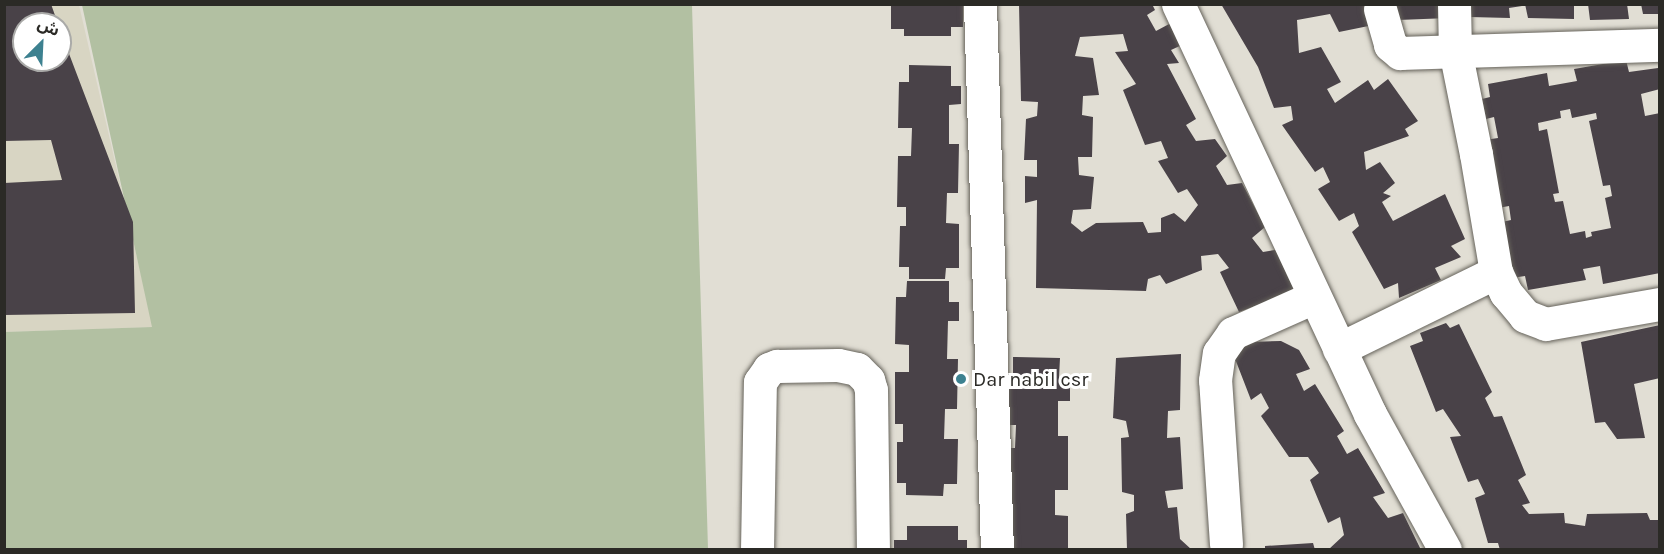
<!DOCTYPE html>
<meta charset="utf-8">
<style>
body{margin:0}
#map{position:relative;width:1664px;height:554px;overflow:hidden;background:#e1ded4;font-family:Karla,"Noto Sans Arabic",sans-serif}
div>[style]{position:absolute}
.built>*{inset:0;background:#d8d5c3}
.green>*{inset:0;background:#b2c0a2}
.building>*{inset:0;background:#494248}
.roads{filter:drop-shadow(0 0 2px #65625a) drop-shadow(0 0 2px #65625a)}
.minor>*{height:33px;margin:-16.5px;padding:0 16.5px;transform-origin:16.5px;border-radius:16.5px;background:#fff}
.dots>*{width:16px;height:16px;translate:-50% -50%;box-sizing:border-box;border:3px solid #fff;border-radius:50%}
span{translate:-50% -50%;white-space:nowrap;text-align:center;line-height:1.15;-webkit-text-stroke:6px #fff;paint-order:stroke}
.poi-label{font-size:20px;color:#2b2a26}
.left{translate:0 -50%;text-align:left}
.frame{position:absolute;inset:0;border:6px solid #2b2a26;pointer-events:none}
.north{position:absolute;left:12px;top:12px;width:60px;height:60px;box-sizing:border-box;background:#fff;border:2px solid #aaaaa8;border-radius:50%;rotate:24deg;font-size:16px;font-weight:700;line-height:24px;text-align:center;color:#2b2a26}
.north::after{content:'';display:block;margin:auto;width:21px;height:27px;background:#3d8190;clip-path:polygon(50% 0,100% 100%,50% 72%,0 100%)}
</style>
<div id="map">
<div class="built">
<div style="clip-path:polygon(evenodd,4px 5px,79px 5px,153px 327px,5px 332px,4px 5px,24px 24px,60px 24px,60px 60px,24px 60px,24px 24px)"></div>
</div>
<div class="green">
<div style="clip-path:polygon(82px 5px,692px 5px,708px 549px,5px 549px,4px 332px,152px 327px)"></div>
</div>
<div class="building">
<div style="clip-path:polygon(4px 4px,51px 4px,58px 24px,24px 24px,24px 60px,60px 60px,60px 30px,133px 222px,135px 313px,4px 315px,4px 183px,62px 180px,51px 140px,4px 141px)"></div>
<div style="clip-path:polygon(891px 4px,963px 4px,963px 27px,951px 27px,951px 36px,904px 36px,904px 29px,891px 29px)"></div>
<div style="clip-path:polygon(evenodd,1019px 4px,1152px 4px,1155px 10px,1147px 15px,1156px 31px,1171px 23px,1184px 44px,1171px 50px,1179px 63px,1167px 64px,1196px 119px,1186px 125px,1196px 141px,1215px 139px,1227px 156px,1216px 166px,1227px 185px,1242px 183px,1265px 227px,1252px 238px,1263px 252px,1287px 248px,1303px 288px,1239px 312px,1220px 272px,1229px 268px,1218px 254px,1201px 256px,1202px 270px,1166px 284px,1160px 275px,1148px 279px,1146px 291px,1036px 288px,1037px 200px,1025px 203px,1025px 176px,1037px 177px,1037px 160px,1024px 160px,1026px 119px,1037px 116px,1038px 102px,1021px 101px,1019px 4px,1123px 34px,1128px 51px,1115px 52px,1136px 84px,1123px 90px,1145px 145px,1161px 141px,1168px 158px,1158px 161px,1178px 193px,1187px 189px,1198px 205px,1185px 222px,1174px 213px,1161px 218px,1161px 232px,1148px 233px,1143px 222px,1096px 223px,1082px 232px,1071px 223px,1073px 210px,1091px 209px,1094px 177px,1079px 175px,1078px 157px,1092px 157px,1093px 117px,1082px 115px,1083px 96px,1099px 95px,1093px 58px,1075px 56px,1080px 37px,1123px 34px)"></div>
<div style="clip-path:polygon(1221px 4px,1448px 4px,1449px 18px,1398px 20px,1339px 32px,1330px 14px,1297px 20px,1299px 53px,1321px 47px,1341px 82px,1327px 89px,1335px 103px,1368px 80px,1374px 90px,1388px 79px,1418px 121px,1405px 129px,1409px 136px,1364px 152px,1366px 170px,1380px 162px,1395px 183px,1383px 193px,1391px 196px,1382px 202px,1393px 221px,1445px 194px,1465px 239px,1451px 246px,1461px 257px,1435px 268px,1441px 280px,1399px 298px,1398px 283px,1384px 289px,1352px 232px,1359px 226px,1354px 213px,1339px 221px,1318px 189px,1330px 182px,1323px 167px,1315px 172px,1282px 125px,1293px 120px,1291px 106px,1274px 108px,1258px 67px)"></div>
<div style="clip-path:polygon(1469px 4px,1521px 4px,1522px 6px,1509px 8px,1510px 18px,1470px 17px)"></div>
<div style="clip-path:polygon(1525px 4px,1574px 4px,1574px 19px,1528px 18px)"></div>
<div style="clip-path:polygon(1588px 4px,1627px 4px,1629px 19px,1590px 20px)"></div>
<div style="clip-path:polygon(1641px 4px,1660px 4px,1660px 14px,1643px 14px)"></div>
<div style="clip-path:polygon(evenodd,1626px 60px,1629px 72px,1658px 68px,1660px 76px,1660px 89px,1641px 94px,1645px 116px,1660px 113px,1660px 273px,1603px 284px,1600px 266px,1583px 269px,1586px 280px,1528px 290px,1525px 276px,1512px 278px,1502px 222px,1511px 220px,1509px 206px,1498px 208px,1485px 140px,1498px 138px,1494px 117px,1486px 119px,1482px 99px,1490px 97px,1488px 84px,1547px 73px,1549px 86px,1577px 81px,1574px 69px,1626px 60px,1570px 109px,1572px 118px,1596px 113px,1597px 119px,1589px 121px,1603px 186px,1610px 185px,1612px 196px,1605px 198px,1611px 228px,1591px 232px,1592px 236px,1586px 238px,1585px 231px,1570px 234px,1563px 201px,1555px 202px,1553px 194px,1559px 193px,1547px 129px,1539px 131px,1538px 123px,1561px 118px,1560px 111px,1570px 109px)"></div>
<div style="clip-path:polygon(909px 65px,951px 66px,951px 86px,961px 86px,961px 104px,949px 105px,949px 144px,959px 144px,958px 193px,947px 193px,946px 223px,959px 224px,959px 268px,946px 268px,945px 279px,909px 279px,909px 267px,899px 267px,900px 226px,906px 226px,906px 207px,897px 207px,898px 156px,911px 156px,912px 128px,898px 128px,899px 82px,909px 82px)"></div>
<div style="clip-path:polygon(907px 281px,949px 281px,949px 302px,959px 302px,959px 321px,948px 321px,947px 359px,958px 359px,957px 409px,945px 409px,944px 439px,958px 439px,957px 484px,944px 484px,943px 496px,906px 495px,906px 483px,897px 483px,897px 442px,903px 442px,903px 424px,895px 424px,895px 372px,909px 372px,909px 345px,895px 344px,896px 297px,906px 297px)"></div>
<div style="clip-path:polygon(1446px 323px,1450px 328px,1459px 324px,1492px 392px,1485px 398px,1494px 417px,1502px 416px,1526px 475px,1518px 480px,1530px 503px,1522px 505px,1529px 514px,1564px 513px,1565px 523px,1585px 526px,1587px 514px,1647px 513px,1650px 520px,1660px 520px,1660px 550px,1500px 550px,1498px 543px,1488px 543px,1475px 498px,1485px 494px,1478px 479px,1468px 482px,1450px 437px,1461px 436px,1443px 409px,1436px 412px,1410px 346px,1423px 341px,1420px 333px)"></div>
<div style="clip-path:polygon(1660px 325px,1660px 378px,1634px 384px,1645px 438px,1617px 439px,1605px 422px,1595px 423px,1581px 342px)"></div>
<div style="clip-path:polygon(1281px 341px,1299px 350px,1310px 369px,1296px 374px,1304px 391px,1315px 384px,1344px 431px,1337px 436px,1347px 454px,1358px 448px,1385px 493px,1373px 497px,1388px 518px,1403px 513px,1421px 550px,1328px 550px,1344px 535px,1340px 517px,1328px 523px,1310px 480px,1319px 473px,1308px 457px,1289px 457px,1261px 416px,1269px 408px,1261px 393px,1251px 400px,1232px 351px,1250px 342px)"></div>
<div style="clip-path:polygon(1181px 354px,1180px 410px,1168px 411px,1167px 438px,1180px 437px,1183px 489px,1165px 491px,1168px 508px,1177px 507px,1180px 539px,1192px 550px,1127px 550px,1126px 514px,1134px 511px,1134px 495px,1122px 492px,1121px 438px,1129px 437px,1126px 421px,1113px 418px,1116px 358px)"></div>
<div style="clip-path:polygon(1013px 357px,1060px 358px,1059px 378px,1070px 378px,1070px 401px,1058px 401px,1058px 436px,1068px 436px,1068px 490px,1055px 490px,1055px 515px,1068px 516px,1068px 550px,1004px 550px,1002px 448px,1015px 448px,1016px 425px,1002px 425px,1003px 374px,1013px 374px)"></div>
<div style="clip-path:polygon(907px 526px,958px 526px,958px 540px,967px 540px,967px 550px,894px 550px,894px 540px,907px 540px)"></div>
<div style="clip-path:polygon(1313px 543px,1315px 550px,1265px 550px,1265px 546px)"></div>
</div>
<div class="roads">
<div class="minor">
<div style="left:980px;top:4px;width:546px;rotate:88.22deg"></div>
<div style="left:1178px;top:4px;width:453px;rotate:64.9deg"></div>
<div style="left:1370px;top:414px;width:155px;rotate:61.1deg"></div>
<div style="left:1454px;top:4px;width:46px;rotate:88.8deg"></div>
<div style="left:1455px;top:50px;width:106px;rotate:78.6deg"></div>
<div style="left:1476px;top:154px;width:120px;rotate:80.4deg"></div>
<div style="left:1496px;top:272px;width:23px;rotate:65deg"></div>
<div style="left:1506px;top:293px;width:30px;rotate:50deg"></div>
<div style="left:1525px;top:316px;width:22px;rotate:21deg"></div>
<div style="left:1546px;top:324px;width:116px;rotate:-10deg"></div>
<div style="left:1380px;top:9px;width:37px;rotate:74deg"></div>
<div style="left:1390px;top:45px;width:13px;rotate:39deg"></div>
<div style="left:1400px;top:53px;width:260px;rotate:-1.8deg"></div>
<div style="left:1339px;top:349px;width:175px;rotate:-26.1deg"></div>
<div style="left:1226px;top:544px;width:164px;rotate:-93.8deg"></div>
<div style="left:1215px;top:380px;width:27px;rotate:-82deg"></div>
<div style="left:1219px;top:353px;width:24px;rotate:-55deg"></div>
<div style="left:1233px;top:333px;width:89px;rotate:-24deg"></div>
<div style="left:757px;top:550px;width:168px;rotate:-89deg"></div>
<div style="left:760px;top:382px;width:16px;rotate:-55deg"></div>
<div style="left:769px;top:369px;width:9px;rotate:-21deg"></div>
<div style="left:777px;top:366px;width:61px;rotate:-0.9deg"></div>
<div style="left:838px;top:365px;width:19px;rotate:12deg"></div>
<div style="left:857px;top:369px;width:16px;rotate:45deg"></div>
<div style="left:868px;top:380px;width:10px;rotate:73deg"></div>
<div style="left:871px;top:390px;width:160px;rotate:89.3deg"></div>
</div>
</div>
<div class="dots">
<div style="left:961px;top:379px;background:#3d8190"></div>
</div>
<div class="poi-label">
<span class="left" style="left:973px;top:379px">Dar nabil csr</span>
</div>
<div class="frame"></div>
<div class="north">ش</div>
</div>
